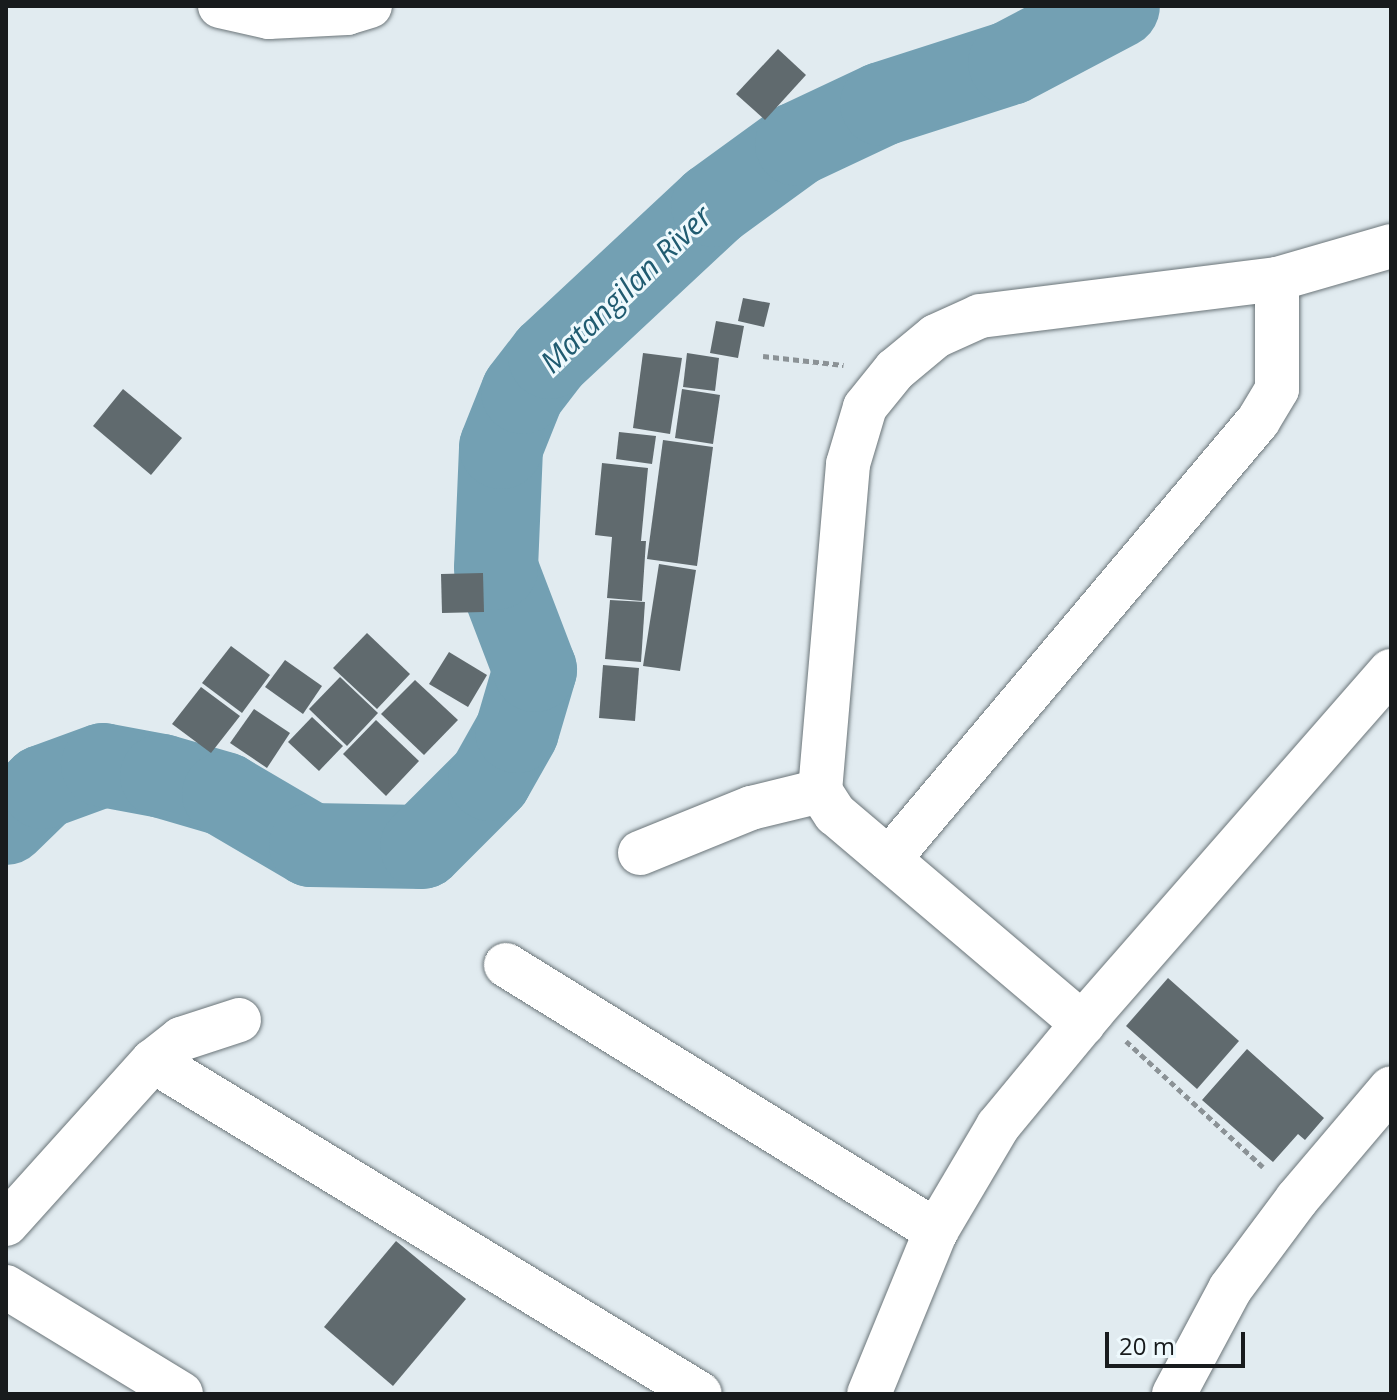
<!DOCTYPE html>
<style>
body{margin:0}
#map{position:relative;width:1397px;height:1400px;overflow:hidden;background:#e1ebf0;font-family:"Open Sans",sans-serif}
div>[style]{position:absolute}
.river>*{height:84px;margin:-42px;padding:0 42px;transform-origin:42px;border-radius:42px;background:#73a0b3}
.building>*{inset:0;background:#606a6e}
.path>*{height:5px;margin-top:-2.5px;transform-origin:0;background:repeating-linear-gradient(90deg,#8b9296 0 6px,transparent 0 10px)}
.roads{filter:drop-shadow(0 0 2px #6b7579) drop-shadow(0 0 2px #6b7579)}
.minor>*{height:44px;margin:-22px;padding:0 22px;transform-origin:22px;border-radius:22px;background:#fff}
span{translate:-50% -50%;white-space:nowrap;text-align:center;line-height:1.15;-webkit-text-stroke:6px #eef9fd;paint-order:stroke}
.water-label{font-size:30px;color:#205b70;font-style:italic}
.frame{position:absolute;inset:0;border:8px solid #181b1d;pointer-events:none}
.scale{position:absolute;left:1105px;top:1332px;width:140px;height:36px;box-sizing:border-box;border:4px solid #181b1d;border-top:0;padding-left:10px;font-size:24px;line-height:28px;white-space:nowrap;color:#181b1d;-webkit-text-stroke:6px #eef9fd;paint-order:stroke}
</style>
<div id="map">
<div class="river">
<div style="left:6px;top:823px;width:52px;rotate:-44.2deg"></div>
<div style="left:43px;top:787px;width:64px;rotate:-20.1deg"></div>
<div style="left:103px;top:765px;width:60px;rotate:10.6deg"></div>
<div style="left:162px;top:776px;width:65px;rotate:16.2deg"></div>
<div style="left:224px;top:794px;width:101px;rotate:30.4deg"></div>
<div style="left:311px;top:845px;width:111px;rotate:1deg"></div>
<div style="left:422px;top:847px;width:96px;rotate:-45deg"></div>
<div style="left:490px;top:779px;width:55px;rotate:-60.6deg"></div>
<div style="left:517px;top:731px;width:64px;rotate:-73.6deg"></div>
<div style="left:535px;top:670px;width:109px;rotate:-110.9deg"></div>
<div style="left:496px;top:568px;width:121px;rotate:-87.6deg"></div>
<div style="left:501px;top:447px;width:59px;rotate:-68.2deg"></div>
<div style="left:523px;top:392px;width:44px;rotate:-52.4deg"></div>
<div style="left:550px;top:357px;width:223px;rotate:-43deg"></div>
<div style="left:713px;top:205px;width:104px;rotate:-36deg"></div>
<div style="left:797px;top:144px;width:94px;rotate:-25.2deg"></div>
<div style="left:882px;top:104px;width:134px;rotate:-17.8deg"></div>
<div style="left:1010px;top:63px;width:122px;rotate:-27.8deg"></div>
</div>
<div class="building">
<div style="clip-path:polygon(778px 49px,806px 75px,765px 120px,736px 94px)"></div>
<div style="clip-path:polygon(743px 298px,770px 303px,764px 327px,738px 321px)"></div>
<div style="clip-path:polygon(716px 321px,744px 326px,738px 358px,710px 353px)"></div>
<div style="clip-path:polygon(643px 353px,682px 358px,670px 434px,633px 428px)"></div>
<div style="clip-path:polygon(687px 353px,719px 358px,715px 391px,683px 387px)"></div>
<div style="clip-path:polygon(123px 389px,182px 438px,151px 475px,93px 426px)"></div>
<div style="clip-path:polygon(682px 389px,720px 395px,713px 444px,675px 438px)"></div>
<div style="clip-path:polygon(619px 432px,656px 436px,652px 464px,616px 459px)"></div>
<div style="clip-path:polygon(663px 440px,713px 447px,697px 566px,647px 559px)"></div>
<div style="clip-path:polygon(602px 463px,648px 468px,641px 541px,646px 541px,642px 601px,607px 598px,612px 537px,595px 535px)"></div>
<div style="clip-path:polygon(659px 564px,696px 570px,680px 671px,643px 666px)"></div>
<div style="clip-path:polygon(483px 573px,484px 612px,442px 613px,441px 574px)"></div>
<div style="clip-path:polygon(610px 600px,645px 602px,641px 662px,605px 659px)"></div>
<div style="clip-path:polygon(367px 633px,410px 674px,377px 709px,333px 668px)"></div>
<div style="clip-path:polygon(231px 646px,270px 675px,242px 713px,202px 683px)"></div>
<div style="clip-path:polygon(449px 652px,487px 675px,468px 707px,429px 684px)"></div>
<div style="clip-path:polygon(285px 660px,322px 686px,303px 714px,265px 687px)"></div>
<div style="clip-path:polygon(603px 665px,639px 668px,635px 721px,599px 718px)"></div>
<div style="clip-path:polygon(340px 677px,378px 713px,347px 746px,309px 709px)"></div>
<div style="clip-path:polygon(415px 680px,458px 720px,424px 755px,381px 714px)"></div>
<div style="clip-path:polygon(201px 687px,240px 716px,211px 753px,172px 724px)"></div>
<div style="clip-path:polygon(254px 709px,290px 733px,267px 768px,230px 743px)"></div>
<div style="clip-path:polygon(312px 717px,343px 746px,319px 771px,288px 742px)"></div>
<div style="clip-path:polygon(376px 720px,419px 761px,386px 796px,343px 754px)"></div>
<div style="clip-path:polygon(1168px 978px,1239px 1041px,1197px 1089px,1126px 1026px)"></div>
<div style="clip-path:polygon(1247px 1049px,1324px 1118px,1305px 1140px,1298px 1134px,1273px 1162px,1202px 1100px)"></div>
<div style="clip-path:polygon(396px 1241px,466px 1299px,393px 1386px,324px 1327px)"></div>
</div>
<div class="path">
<div style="left:763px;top:356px;width:81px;rotate:6.4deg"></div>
<div style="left:1126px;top:1041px;width:186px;rotate:42.6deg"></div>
</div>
<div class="roads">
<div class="minor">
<div style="left:220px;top:6px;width:50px;rotate:12.7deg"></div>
<div style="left:269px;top:17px;width:78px;rotate:-2.9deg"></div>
<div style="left:347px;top:13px;width:24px;rotate:-17deg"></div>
<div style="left:640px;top:853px;width:120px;rotate:-22.1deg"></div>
<div style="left:751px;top:808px;width:71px;rotate:-13.8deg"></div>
<div style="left:889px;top:859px;width:573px;rotate:-49.89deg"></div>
<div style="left:1258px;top:421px;width:37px;rotate:-59deg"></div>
<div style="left:1277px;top:389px;width:110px;rotate:-90deg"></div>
<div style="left:506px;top:965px;width:506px;rotate:31.74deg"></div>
<div style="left:1083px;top:1024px;width:325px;rotate:-139.7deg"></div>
<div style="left:835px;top:814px;width:27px;rotate:-123deg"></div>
<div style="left:820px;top:791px;width:328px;rotate:-85.1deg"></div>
<div style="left:848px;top:464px;width:59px;rotate:-73.4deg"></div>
<div style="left:865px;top:407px;width:48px;rotate:-51deg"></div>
<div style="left:895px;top:370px;width:53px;rotate:-39.7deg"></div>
<div style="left:936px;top:336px;width:48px;rotate:-24.4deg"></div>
<div style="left:980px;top:316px;width:299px;rotate:-7.1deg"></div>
<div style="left:1277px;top:279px;width:119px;rotate:-16.1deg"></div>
<div style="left:153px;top:1061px;width:640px;rotate:31.33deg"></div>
<div style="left:6px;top:1224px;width:219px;rotate:-48deg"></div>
<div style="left:153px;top:1061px;width:36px;rotate:-38deg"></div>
<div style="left:181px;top:1039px;width:61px;rotate:-18.1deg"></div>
<div style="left:6px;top:1287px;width:205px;rotate:31.4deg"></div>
<div style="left:869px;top:1394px;width:176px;rotate:-67.7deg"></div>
<div style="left:936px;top:1231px;width:122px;rotate:-59.4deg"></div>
<div style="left:998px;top:1126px;width:149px;rotate:-50.4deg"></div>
<div style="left:1093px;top:1011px;width:452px;rotate:-48.8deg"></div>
<div style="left:1174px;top:1394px;width:119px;rotate:-61.9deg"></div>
<div style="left:1230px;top:1289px;width:112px;rotate:-53.3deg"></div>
<div style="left:1297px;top:1199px;width:145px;rotate:-49.7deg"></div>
</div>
</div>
<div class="water-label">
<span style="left:626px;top:289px;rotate:-44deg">Matangilan River</span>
</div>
<div class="frame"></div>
<div class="scale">20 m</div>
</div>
